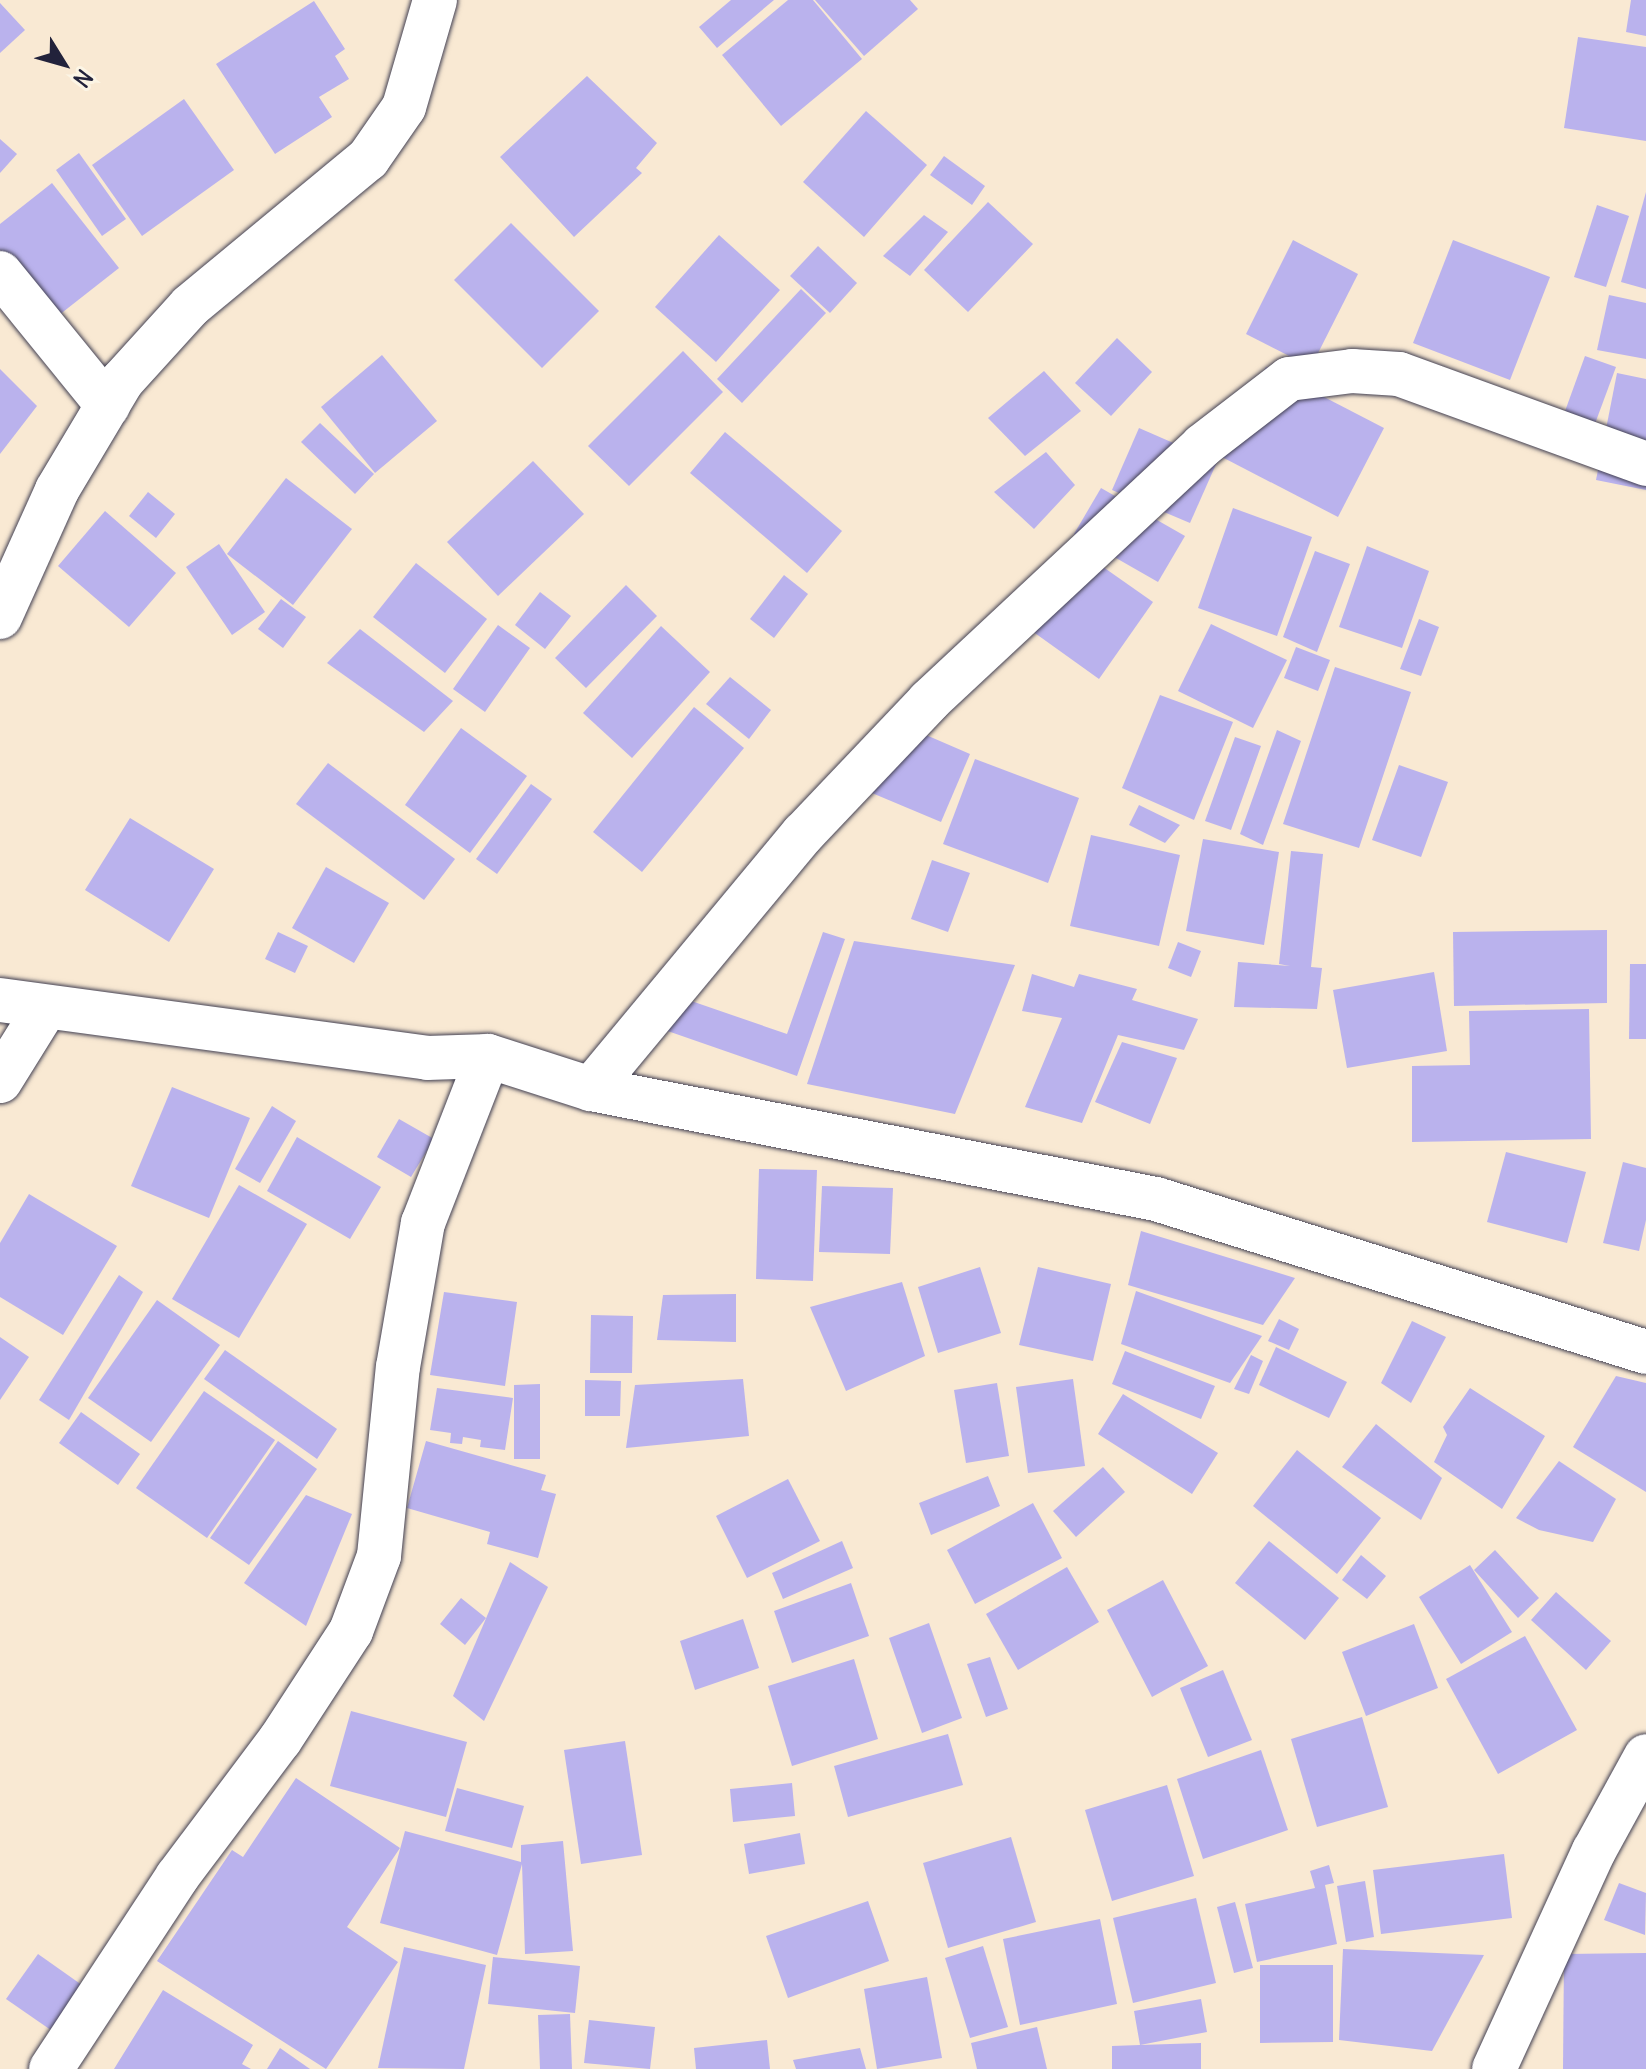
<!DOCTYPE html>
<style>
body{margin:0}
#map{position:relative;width:1646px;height:2069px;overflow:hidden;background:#f9e9d3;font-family:Delius,sans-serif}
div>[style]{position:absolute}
.building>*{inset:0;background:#bab2ed}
.roads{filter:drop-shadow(0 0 2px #424052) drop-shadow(0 0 2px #424052)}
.street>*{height:44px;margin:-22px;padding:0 22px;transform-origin:22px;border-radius:22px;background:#fff}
span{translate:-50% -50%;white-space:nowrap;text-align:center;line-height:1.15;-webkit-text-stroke:6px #fcf5e5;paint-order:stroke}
.north{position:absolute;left:24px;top:24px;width:80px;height:80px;-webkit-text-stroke:6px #fcf5e5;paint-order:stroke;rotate:127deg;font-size:22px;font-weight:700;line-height:32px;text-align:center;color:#22223b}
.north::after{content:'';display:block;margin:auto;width:28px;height:36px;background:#22223b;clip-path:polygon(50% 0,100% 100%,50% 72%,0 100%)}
</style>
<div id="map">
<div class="building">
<div style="clip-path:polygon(731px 0,774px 0,717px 48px,699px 27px)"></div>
<div style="clip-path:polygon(788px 0,813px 0,862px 59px,781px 126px,722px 55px)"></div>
<div style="clip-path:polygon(815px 0,910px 0,918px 9px,864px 56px)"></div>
<div style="clip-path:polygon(1631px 0,1646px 0,1646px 36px,1626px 32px)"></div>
<div style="clip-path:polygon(314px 1px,345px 49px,335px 56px,349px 79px,319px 97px,332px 117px,275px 154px,216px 64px)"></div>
<div style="clip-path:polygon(0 3px,25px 30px,0 53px)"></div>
<div style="clip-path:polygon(1578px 37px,1646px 47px,1646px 141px,1564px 128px)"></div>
<div style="clip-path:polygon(587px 76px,657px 143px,636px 168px,642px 173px,574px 237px,500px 157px)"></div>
<div style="clip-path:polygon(184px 99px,234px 170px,142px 236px,92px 165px)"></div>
<div style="clip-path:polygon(866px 111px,927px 165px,864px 237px,803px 182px)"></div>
<div style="clip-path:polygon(0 139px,17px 154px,0 173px)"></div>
<div style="clip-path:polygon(79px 153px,126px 219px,102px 236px,56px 170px)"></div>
<div style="clip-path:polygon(944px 156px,985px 186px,972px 205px,930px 175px)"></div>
<div style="clip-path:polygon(52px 183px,119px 268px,54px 319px,0 250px,0 224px)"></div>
<div style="clip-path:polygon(1646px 192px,1646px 289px,1621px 282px)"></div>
<div style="clip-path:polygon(988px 202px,1033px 244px,968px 312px,924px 270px)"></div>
<div style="clip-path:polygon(1597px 205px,1629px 216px,1606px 287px,1574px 277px)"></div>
<div style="clip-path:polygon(924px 215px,948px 232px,910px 276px,883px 256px)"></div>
<div style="clip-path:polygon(511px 223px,599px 311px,542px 368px,454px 280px)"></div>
<div style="clip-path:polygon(719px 235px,780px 290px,716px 362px,655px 307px)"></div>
<div style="clip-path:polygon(1293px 240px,1358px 274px,1311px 367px,1246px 334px)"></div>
<div style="clip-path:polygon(1453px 240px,1550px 277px,1510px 380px,1413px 343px)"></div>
<div style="clip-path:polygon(818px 246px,857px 283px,830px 313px,790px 276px)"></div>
<div style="clip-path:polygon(801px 289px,826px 313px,742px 403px,717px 379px)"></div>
<div style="clip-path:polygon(1609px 295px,1646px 303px,1646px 359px,1597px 350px)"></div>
<div style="clip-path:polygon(1117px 338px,1152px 372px,1111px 416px,1075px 383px)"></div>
<div style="clip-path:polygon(683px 351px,723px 392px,629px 486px,588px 446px)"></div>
<div style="clip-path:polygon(382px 355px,437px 421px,375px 473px,321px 407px)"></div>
<div style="clip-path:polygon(1585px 356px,1616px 367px,1586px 448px,1556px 436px)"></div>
<div style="clip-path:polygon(1266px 367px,1384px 428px,1338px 517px,1220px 456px)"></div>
<div style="clip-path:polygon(0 369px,37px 406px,0 454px)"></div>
<div style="clip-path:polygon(1044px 371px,1081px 411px,1025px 456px,988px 418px)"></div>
<div style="clip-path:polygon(1617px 373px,1646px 379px,1646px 490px,1596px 480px)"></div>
<div style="clip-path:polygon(320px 423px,374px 474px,355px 494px,301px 442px)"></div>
<div style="clip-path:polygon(1139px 428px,1217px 462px,1190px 523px,1112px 490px)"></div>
<div style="clip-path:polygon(725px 432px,842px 531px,807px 573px,690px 473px)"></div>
<div style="clip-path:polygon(1046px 452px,1075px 485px,1034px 529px,994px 492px)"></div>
<div style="clip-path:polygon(533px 461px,584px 514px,498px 596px,447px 542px)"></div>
<div style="clip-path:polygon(286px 478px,352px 529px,293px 605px,227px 554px)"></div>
<div style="clip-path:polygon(1101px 488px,1185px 536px,1158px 582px,1074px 534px)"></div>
<div style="clip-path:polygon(148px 492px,175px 514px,156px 538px,129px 516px)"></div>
<div style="clip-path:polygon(1233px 508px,1312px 537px,1277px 636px,1198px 608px)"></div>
<div style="clip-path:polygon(105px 511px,176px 573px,129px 627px,58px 566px)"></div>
<div style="clip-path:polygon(219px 544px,265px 612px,232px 635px,186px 567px)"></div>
<div style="clip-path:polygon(1367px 546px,1429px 571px,1402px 648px,1339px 627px)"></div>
<div style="clip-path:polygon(1315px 551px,1350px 564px,1317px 652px,1283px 637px)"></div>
<div style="clip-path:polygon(1086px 555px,1153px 602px,1099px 679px,1032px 631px)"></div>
<div style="clip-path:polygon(416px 563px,487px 619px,445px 673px,373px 617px)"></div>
<div style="clip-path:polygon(784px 575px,808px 594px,774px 638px,750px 619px)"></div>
<div style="clip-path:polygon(626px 585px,657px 616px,586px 688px,555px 658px)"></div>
<div style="clip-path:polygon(540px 592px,571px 616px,545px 649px,515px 625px)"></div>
<div style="clip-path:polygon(281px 599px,306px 617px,283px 648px,258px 629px)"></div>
<div style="clip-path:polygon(1419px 619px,1439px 627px,1421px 676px,1400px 669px)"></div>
<div style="clip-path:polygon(1211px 624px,1287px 660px,1253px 728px,1178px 691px)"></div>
<div style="clip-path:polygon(498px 625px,530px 648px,485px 712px,453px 689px)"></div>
<div style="clip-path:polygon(661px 626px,710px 672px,632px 758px,583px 713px)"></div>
<div style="clip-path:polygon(360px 629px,453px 701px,424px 732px,327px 663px)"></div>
<div style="clip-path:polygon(1296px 647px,1330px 660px,1318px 691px,1284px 678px)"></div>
<div style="clip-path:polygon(1335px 667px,1411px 692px,1359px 848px,1283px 824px)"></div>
<div style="clip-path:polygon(730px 677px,771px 710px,749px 739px,706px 704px)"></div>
<div style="clip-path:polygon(1160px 695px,1233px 722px,1194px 820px,1122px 788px)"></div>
<div style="clip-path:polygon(694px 707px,744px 748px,642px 872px,593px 832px)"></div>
<div style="clip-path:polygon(889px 719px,970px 754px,941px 822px,860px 788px)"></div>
<div style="clip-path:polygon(461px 728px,527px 776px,470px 853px,405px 805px)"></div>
<div style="clip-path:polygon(1277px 730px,1301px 741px,1263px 845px,1240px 834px)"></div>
<div style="clip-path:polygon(1235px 737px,1261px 746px,1231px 830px,1205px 821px)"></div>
<div style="clip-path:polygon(975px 759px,1079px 798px,1048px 883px,943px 844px)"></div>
<div style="clip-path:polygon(328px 763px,455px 859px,424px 900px,296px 804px)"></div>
<div style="clip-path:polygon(1399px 765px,1448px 782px,1421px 857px,1372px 840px)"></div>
<div style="clip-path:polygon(531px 784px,552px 799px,497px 874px,476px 859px)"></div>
<div style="clip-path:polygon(1139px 805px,1180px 825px,1165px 843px,1129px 825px)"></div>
<div style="clip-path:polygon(130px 818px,214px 869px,169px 942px,85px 890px)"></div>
<div style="clip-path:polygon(1091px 835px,1180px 855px,1159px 946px,1070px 926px)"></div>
<div style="clip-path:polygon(1203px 839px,1279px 852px,1264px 945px,1186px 931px)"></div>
<div style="clip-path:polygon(1291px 851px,1323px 854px,1311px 967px,1322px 968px,1317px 1009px,1234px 1007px,1238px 962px,1290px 966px,1279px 964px)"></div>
<div style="clip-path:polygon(932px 860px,970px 873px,948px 932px,911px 919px)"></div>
<div style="clip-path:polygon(326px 867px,389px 903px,354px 963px,292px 928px)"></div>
<div style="clip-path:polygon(1607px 930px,1607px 1003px,1454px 1006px,1453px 932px)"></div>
<div style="clip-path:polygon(278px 932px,308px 946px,295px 973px,265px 959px)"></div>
<div style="clip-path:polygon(823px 932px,845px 939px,797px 1076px,659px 1028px,671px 994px,787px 1034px)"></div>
<div style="clip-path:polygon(854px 941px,1015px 965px,955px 1114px,807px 1084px)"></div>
<div style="clip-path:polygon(1178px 942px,1201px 951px,1191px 977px,1168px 968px)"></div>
<div style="clip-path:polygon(1630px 964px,1646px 964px,1646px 1039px,1629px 1039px)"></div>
<div style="clip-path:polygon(1434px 972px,1447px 1051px,1347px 1068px,1333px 990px)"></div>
<div style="clip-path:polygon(1032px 974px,1074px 987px,1079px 974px,1137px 989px,1132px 1000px,1198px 1019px,1184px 1050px,1118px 1035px,1082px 1123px,1025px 1107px,1062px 1018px,1022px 1011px)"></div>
<div style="clip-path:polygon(1589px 1009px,1591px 1139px,1412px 1142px,1412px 1066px,1470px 1065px,1469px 1011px)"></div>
<div style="clip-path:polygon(1122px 1042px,1177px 1058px,1150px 1124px,1095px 1102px)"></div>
<div style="clip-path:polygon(172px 1087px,250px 1118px,209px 1218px,131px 1186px)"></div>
<div style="clip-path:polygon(272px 1106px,296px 1121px,260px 1183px,235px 1169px)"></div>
<div style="clip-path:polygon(399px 1119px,434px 1139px,411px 1177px,377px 1157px)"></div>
<div style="clip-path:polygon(297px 1137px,381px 1187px,350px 1239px,267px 1191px)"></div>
<div style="clip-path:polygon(1506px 1152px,1586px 1172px,1567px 1243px,1487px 1222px)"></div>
<div style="clip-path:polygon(1623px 1162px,1646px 1168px,1646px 1220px,1639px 1251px,1603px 1243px)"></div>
<div style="clip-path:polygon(759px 1169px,817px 1170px,813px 1281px,756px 1279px)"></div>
<div style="clip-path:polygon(239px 1185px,307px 1224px,239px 1338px,172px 1299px)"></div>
<div style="clip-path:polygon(822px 1186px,893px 1188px,890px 1254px,819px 1252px)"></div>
<div style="clip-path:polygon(29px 1194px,117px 1246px,63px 1335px,0 1297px,0 1243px)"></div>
<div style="clip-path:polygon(1141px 1231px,1295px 1278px,1263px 1325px,1128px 1285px)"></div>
<div style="clip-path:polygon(980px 1267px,1001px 1333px,938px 1353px,918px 1287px)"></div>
<div style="clip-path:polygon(1038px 1267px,1111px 1284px,1093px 1361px,1019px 1345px)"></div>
<div style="clip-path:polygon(119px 1275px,143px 1292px,69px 1420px,39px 1400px)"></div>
<div style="clip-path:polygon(902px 1282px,925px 1356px,846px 1391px,810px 1307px)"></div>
<div style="clip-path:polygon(1136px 1291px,1262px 1336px,1230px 1383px,1121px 1344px)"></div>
<div style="clip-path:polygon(444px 1292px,517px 1302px,505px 1386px,430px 1375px)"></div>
<div style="clip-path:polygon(736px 1294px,736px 1342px,657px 1340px,663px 1295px)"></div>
<div style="clip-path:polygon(157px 1300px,220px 1345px,151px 1442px,88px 1398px)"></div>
<div style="clip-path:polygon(591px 1315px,633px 1316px,632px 1373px,590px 1373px)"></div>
<div style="clip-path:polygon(1279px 1319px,1299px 1329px,1289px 1350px,1268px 1341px)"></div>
<div style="clip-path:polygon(1412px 1321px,1446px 1337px,1411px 1403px,1381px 1383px)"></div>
<div style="clip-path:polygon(0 1337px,29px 1357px,0 1400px)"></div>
<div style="clip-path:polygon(1276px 1347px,1347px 1382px,1329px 1418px,1259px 1385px)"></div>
<div style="clip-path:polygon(225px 1350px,337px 1429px,317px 1459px,204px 1379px)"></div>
<div style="clip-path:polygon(1125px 1351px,1215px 1386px,1201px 1419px,1112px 1384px)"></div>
<div style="clip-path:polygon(1251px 1355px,1263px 1361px,1249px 1394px,1234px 1389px)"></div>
<div style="clip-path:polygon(1616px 1376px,1646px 1383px,1646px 1492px,1573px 1447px)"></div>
<div style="clip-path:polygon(743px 1379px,749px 1436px,626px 1448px,635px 1385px)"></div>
<div style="clip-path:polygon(1073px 1379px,1085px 1466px,1028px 1473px,1016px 1387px)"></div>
<div style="clip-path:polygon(585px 1380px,621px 1381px,620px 1416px,585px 1416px)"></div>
<div style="clip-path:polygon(997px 1383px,1009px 1456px,966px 1463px,954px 1390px)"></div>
<div style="clip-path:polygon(540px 1384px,540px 1459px,514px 1459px,514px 1385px)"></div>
<div style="clip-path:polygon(437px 1388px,513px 1398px,505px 1450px,480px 1447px,481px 1440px,463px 1437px,462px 1444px,450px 1443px,451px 1433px,430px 1430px)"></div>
<div style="clip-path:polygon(1470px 1388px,1545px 1436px,1502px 1509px,1434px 1462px,1447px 1435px,1443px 1427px)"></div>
<div style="clip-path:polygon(204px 1391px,275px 1440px,207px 1538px,136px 1488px)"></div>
<div style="clip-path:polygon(1123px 1394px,1218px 1453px,1192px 1494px,1098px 1434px)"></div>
<div style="clip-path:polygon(81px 1412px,140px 1454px,118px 1485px,59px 1443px)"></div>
<div style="clip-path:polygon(1376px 1424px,1442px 1478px,1421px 1520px,1342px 1467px)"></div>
<div style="clip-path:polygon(278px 1441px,317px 1469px,249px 1565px,210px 1538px)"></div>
<div style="clip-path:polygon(426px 1441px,546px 1475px,541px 1490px,556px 1494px,538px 1558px,487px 1544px,490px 1532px,407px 1508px)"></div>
<div style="clip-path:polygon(1297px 1450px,1381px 1518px,1337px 1574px,1253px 1506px)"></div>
<div style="clip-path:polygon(1559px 1461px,1616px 1499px,1593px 1542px,1539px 1530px,1516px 1518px)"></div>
<div style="clip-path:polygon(1103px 1467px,1125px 1492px,1076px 1537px,1053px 1511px)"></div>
<div style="clip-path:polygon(988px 1476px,1000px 1506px,931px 1535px,919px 1503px)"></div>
<div style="clip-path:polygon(788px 1479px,820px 1541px,747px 1578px,716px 1516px)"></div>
<div style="clip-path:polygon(306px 1495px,352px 1514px,306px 1626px,244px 1583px)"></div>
<div style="clip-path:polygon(1033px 1503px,1062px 1558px,975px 1604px,947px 1550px)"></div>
<div style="clip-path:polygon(842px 1541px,853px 1568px,783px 1599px,772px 1573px)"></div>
<div style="clip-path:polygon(1269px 1541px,1339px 1598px,1305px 1640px,1235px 1583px)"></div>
<div style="clip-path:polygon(1495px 1550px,1539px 1598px,1518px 1618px,1474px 1570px)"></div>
<div style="clip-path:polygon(1361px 1555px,1386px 1576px,1367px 1599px,1342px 1580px)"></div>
<div style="clip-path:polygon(510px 1562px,548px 1587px,484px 1721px,453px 1696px)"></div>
<div style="clip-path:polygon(1470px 1565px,1512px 1632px,1461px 1664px,1419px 1597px)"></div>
<div style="clip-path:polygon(1067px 1567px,1099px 1622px,1018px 1670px,986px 1614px)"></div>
<div style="clip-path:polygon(1163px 1580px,1208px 1666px,1152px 1697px,1107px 1610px)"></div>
<div style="clip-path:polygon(851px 1583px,869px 1636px,792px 1663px,774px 1611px)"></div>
<div style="clip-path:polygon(1556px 1592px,1611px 1641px,1586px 1670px,1531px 1620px)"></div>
<div style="clip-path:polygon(461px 1598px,486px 1618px,465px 1645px,440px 1624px)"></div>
<div style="clip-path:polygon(743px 1619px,759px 1668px,695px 1690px,680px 1641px)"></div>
<div style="clip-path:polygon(929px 1623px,962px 1718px,922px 1733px,889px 1638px)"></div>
<div style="clip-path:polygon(1414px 1624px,1438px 1688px,1366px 1716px,1342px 1652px)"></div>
<div style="clip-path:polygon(1525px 1636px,1577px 1730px,1498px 1774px,1446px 1679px)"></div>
<div style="clip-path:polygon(990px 1657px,1008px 1709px,986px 1717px,967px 1664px)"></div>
<div style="clip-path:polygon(854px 1659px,878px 1739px,792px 1766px,768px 1686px)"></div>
<div style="clip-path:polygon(1223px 1670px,1252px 1740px,1208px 1757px,1180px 1688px)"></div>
<div style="clip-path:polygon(351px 1711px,467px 1742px,446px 1817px,330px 1786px)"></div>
<div style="clip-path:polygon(1362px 1717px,1388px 1807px,1317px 1827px,1291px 1739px)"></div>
<div style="clip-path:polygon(948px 1734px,963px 1785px,848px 1817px,834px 1766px)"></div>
<div style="clip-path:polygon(625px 1741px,642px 1855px,581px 1864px,564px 1750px)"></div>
<div style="clip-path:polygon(1261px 1750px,1288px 1830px,1203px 1859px,1177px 1779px)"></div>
<div style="clip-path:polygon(296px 1778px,400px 1848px,347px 1927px,398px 1962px,326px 2069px,157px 1961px,232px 1850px,243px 1857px)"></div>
<div style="clip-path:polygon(792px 1783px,795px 1816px,733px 1822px,730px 1789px)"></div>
<div style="clip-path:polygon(1167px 1785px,1194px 1876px,1112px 1901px,1085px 1810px)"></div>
<div style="clip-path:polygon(457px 1788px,524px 1806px,512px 1848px,445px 1831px)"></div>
<div style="clip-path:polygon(405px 1831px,521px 1862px,521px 1845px,563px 1841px,573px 1951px,525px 1954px,522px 1864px,497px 1955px,380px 1923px)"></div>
<div style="clip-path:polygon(800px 1833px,805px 1864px,749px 1874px,744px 1844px)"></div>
<div style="clip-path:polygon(1011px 1837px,1036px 1922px,948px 1948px,923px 1863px)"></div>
<div style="clip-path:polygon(1504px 1854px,1512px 1918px,1381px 1934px,1373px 1870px)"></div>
<div style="clip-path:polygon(1329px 1865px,1334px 1883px,1325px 1885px,1337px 1944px,1257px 1962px,1245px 1904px,1315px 1888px,1310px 1871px)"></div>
<div style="clip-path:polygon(1365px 1881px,1374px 1937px,1346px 1942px,1337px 1886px)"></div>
<div style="clip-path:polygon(1619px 1883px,1646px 1893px,1645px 1935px,1604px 1920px)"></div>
<div style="clip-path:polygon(1196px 1898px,1216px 1983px,1133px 2003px,1113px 1918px)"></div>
<div style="clip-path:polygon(868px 1901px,889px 1961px,788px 1998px,766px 1936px)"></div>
<div style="clip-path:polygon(1235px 1902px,1253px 1968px,1234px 1973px,1217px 1907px)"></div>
<div style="clip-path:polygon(1100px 1919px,1117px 2004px,1020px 2025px,1003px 1939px)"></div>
<div style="clip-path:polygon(983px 1946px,1008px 2027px,970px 2038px,945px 1958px)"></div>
<div style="clip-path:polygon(404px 1947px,486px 1965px,464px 2069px,378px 2068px)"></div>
<div style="clip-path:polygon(1343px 1949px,1484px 1955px,1432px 2051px,1339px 2040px)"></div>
<div style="clip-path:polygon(1646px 1953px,1646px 2069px,1563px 2069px,1564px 1954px)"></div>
<div style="clip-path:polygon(38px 1954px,89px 1990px,58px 2035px,6px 1999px)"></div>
<div style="clip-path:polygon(493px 1957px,580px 1966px,575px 2013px,488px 2004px)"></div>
<div style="clip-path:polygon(1260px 1965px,1333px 1965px,1333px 2042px,1260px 2043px)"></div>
<div style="clip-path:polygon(927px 1977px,942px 2058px,877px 2069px,864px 1989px)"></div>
<div style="clip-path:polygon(163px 1990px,253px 2045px,242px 2064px,251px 2069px,114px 2069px)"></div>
<div style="clip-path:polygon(1201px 1999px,1207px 2032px,1140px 2045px,1201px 2043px,1201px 2069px,1112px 2069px,1112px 2046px,1140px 2045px,1134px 2011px)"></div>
<div style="clip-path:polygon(570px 2014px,572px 2069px,540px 2069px,538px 2015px)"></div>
<div style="clip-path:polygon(589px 2020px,655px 2027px,650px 2069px,584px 2063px)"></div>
<div style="clip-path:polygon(1037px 2027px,1047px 2069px,977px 2069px,971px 2043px)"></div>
<div style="clip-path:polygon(767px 2040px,770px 2069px,696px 2069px,694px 2048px)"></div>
<div style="clip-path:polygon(280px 2048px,310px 2069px,267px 2069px)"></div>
<div style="clip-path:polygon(860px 2048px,866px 2069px,796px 2069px,793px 2060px)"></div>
</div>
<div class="roads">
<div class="street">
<div style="left:0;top:273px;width:171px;rotate:50.9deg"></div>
<div style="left:0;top:617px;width:139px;rotate:-65.8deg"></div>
<div style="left:57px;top:490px;width:127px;rotate:-59.2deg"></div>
<div style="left:122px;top:381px;width:101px;rotate:-47.8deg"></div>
<div style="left:190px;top:306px;width:231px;rotate:-39.6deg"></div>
<div style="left:368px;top:159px;width:63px;rotate:-55.3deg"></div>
<div style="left:404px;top:107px;width:111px;rotate:-73.8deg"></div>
<div style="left:0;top:1000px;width:431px;rotate:7.7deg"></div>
<div style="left:427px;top:1058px;width:61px;rotate:-1.9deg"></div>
<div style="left:488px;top:1056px;width:108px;rotate:17.8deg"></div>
<div style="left:591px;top:1089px;width:576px;rotate:11.02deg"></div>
<div style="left:1156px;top:1199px;width:513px;rotate:17.34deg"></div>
<div style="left:0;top:1081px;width:87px;rotate:-58.1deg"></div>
<div style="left:591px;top:1089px;width:332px;rotate:-50.3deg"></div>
<div style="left:803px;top:834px;width:183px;rotate:-46.5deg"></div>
<div style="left:929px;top:701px;width:374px;rotate:-43deg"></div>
<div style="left:1202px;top:446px;width:110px;rotate:-37.6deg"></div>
<div style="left:1289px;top:379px;width:64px;rotate:-7.2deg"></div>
<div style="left:1352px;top:371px;width:47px;rotate:3.7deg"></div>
<div style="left:1399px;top:374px;width:263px;rotate:20deg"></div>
<div style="left:51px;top:2069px;width:230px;rotate:-56.7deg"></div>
<div style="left:177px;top:1877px;width:171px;rotate:-53.1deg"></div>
<div style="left:280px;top:1740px;width:130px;rotate:-56.9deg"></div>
<div style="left:351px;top:1631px;width:80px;rotate:-69.5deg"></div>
<div style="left:379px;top:1556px;width:190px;rotate:-84.3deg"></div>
<div style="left:398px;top:1367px;width:146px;rotate:-80.2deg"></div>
<div style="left:423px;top:1223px;width:179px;rotate:-68.7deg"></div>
<div style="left:1494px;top:2069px;width:240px;rotate:-65.4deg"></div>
<div style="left:1594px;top:1851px;width:108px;rotate:-61.3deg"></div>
</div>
</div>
<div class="north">N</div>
</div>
